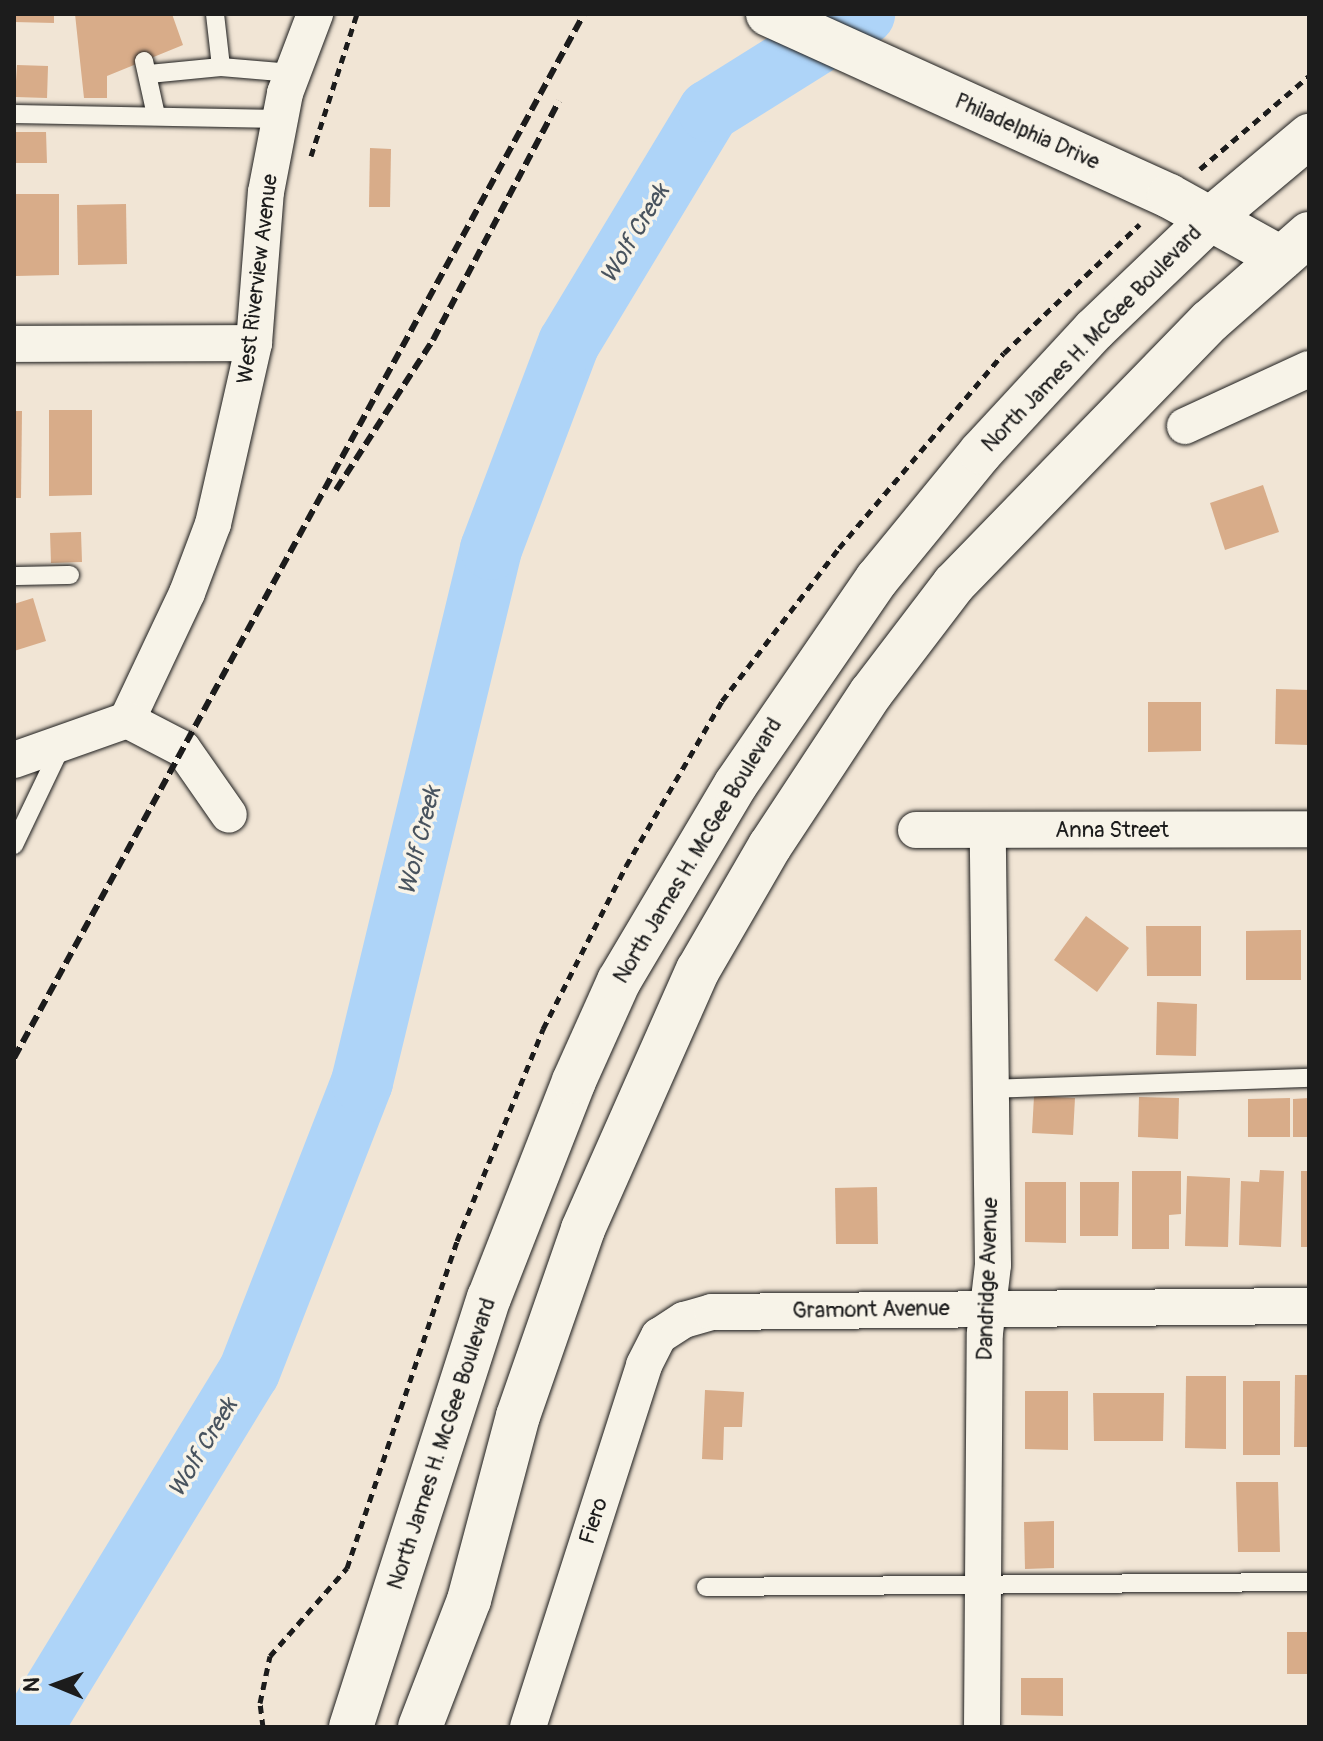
<!DOCTYPE html>
<style>
body{margin:0}
#map{position:relative;width:1323px;height:1741px;overflow:hidden;background:#f1e5d5;font-family:Pangolin,sans-serif}
div>[style]{position:absolute}
.river>*{height:62px;margin:-31px;padding:0 31px;transform-origin:31px;border-radius:31px;background:#aed4f8}
.building>*{inset:0;background:#d8ac89}
.path>*{height:5px;margin-top:-2.5px;transform-origin:0;background:repeating-linear-gradient(90deg,#1c1c1c 0 8px,transparent 0 14px)}
.roads{filter:drop-shadow(0 0 2px #1c1c1c) drop-shadow(0 0 2px #1c1c1c)}
.lane>*{height:18px;margin:-9px;padding:0 9px;transform-origin:9px;border-radius:9px;background:#f7f3e8}
.street>*{height:36px;margin:-18px;padding:0 18px;transform-origin:18px;border-radius:18px;background:#f7f3e8}
.secondary>*{height:44px;margin:-22px;padding:0 22px;transform-origin:22px;border-radius:22px;background:#f7f3e8}
.rail>*{height:6px;margin-top:-3px;transform-origin:0;background:repeating-linear-gradient(90deg,#1c1c1c 0 12px,transparent 0 18px)}
span{translate:-50% -50%;white-space:nowrap;text-align:center;line-height:1.15;-webkit-text-stroke:7px #f7f3e8;paint-order:stroke}
.street-label{font-size:22px;color:#1c1c1c}
.water-label{font-size:24px;color:#48535e;font-style:italic}
.frame{position:absolute;inset:0;border:16px solid #1c1c1c;pointer-events:none}
.north{position:absolute;left:16px;top:1645px;width:80px;height:80px;-webkit-text-stroke:6px #f7f3e8;paint-order:stroke;rotate:271deg;font-size:22px;font-weight:700;line-height:32px;text-align:center;color:#1c1c1c}
.north::after{content:'';display:block;margin:auto;width:28px;height:36px;background:#1c1c1c;clip-path:polygon(50% 0,100% 100%,50% 72%,0 100%)}
</style>
<div id="map">
<div class="river">
<div style="left:32px;top:1727px;width:416px;rotate:-58.6deg"></div>
<div style="left:249px;top:1372px;width:311px;rotate:-68.7deg"></div>
<div style="left:362px;top:1082px;width:548px;rotate:-76.39deg"></div>
<div style="left:491px;top:549px;width:220px;rotate:-69.3deg"></div>
<div style="left:569px;top:343px;width:271px;rotate:-58.9deg"></div>
<div style="left:709px;top:111px;width:183px;rotate:-32deg"></div>
</div>
<div class="building">
<div style="clip-path:polygon(14px 14px,54px 14px,54px 23px,14px 22px)"></div>
<div style="clip-path:polygon(75px 14px,172px 14px,183px 45px,107px 76px,107px 98px,84px 98px)"></div>
<div style="clip-path:polygon(17px 65px,48px 66px,47px 98px,15px 97px)"></div>
<div style="clip-path:polygon(14px 132px,46px 132px,47px 163px,14px 163px)"></div>
<div style="clip-path:polygon(370px 148px,391px 149px,390px 207px,369px 207px)"></div>
<div style="clip-path:polygon(14px 194px,59px 194px,59px 275px,16px 276px)"></div>
<div style="clip-path:polygon(126px 204px,127px 264px,78px 265px,77px 205px)"></div>
<div style="clip-path:polygon(49px 410px,92px 410px,92px 495px,49px 496px)"></div>
<div style="clip-path:polygon(14px 411px,22px 411px,21px 498px,14px 498px)"></div>
<div style="clip-path:polygon(1263px 485px,1279px 532px,1225px 550px,1210px 503px)"></div>
<div style="clip-path:polygon(81px 532px,82px 562px,51px 563px,50px 533px)"></div>
<div style="clip-path:polygon(33px 598px,46px 641px,14px 651px,14px 604px)"></div>
<div style="clip-path:polygon(1276px 689px,1309px 690px,1309px 745px,1275px 744px)"></div>
<div style="clip-path:polygon(1148px 702px,1201px 702px,1201px 751px,1148px 752px)"></div>
<div style="clip-path:polygon(1086px 916px,1129px 948px,1097px 992px,1054px 960px)"></div>
<div style="clip-path:polygon(1146px 926px,1201px 926px,1201px 976px,1147px 976px)"></div>
<div style="clip-path:polygon(1301px 930px,1301px 980px,1246px 980px,1246px 931px)"></div>
<div style="clip-path:polygon(1157px 1002px,1197px 1004px,1196px 1056px,1156px 1055px)"></div>
<div style="clip-path:polygon(1034px 1096px,1075px 1098px,1073px 1135px,1032px 1133px)"></div>
<div style="clip-path:polygon(1139px 1097px,1179px 1098px,1178px 1139px,1138px 1137px)"></div>
<div style="clip-path:polygon(1290px 1098px,1290px 1137px,1248px 1137px,1248px 1099px)"></div>
<div style="clip-path:polygon(1309px 1098px,1309px 1137px,1293px 1137px,1293px 1099px)"></div>
<div style="clip-path:polygon(1260px 1170px,1284px 1171px,1281px 1247px,1239px 1245px,1241px 1181px,1259px 1182px)"></div>
<div style="clip-path:polygon(1132px 1171px,1181px 1171px,1181px 1214px,1169px 1215px,1169px 1249px,1132px 1249px)"></div>
<div style="clip-path:polygon(1301px 1171px,1309px 1171px,1309px 1247px,1301px 1247px)"></div>
<div style="clip-path:polygon(1187px 1176px,1230px 1178px,1228px 1247px,1185px 1246px)"></div>
<div style="clip-path:polygon(1025px 1182px,1066px 1182px,1066px 1243px,1025px 1242px)"></div>
<div style="clip-path:polygon(1080px 1182px,1119px 1182px,1118px 1236px,1080px 1236px)"></div>
<div style="clip-path:polygon(877px 1187px,878px 1244px,836px 1244px,835px 1188px)"></div>
<div style="clip-path:polygon(1295px 1375px,1309px 1375px,1309px 1447px,1294px 1447px)"></div>
<div style="clip-path:polygon(1186px 1376px,1226px 1376px,1226px 1449px,1185px 1448px)"></div>
<div style="clip-path:polygon(1243px 1381px,1280px 1381px,1280px 1455px,1243px 1455px)"></div>
<div style="clip-path:polygon(705px 1390px,744px 1392px,742px 1427px,724px 1427px,723px 1460px,702px 1459px)"></div>
<div style="clip-path:polygon(1025px 1391px,1068px 1391px,1068px 1450px,1025px 1449px)"></div>
<div style="clip-path:polygon(1093px 1393px,1164px 1393px,1163px 1441px,1094px 1441px)"></div>
<div style="clip-path:polygon(1236px 1482px,1278px 1482px,1280px 1552px,1238px 1552px)"></div>
<div style="clip-path:polygon(1054px 1521px,1054px 1568px,1025px 1569px,1024px 1522px)"></div>
<div style="clip-path:polygon(1287px 1632px,1309px 1632px,1309px 1674px,1287px 1674px)"></div>
<div style="clip-path:polygon(1021px 1678px,1063px 1678px,1063px 1716px,1021px 1715px)"></div>
</div>
<div class="path">
<div style="left:311px;top:156px;width:149px;rotate:-72.1deg"></div>
<div style="left:1200px;top:169px;width:143px;rotate:-40.5deg"></div>
<div style="left:263px;top:1727px;width:24px;rotate:-97deg"></div>
<div style="left:260px;top:1703px;width:48px;rotate:-78deg"></div>
<div style="left:270px;top:1656px;width:117px;rotate:-48.8deg"></div>
<div style="left:347px;top:1568px;width:345px;rotate:-71.4deg"></div>
<div style="left:457px;top:1241px;width:229px;rotate:-67.9deg"></div>
<div style="left:543px;top:1029px;width:183px;rotate:-63deg"></div>
<div style="left:626px;top:866px;width:191px;rotate:-59.8deg"></div>
<div style="left:722px;top:701px;width:193px;rotate:-52.6deg"></div>
<div style="left:839px;top:548px;width:255px;rotate:-49.8deg"></div>
<div style="left:1004px;top:353px;width:187px;rotate:-43.5deg"></div>
</div>
<div class="roads">
<div class="lane">
<div style="left:215px;top:14px;width:53px;rotate:83.5deg"></div>
<div style="left:144px;top:61px;width:55px;rotate:77.5deg"></div>
<div style="left:149px;top:74px;width:72px;rotate:-5.6deg"></div>
<div style="left:221px;top:67px;width:71px;rotate:4.8deg"></div>
<div style="left:14px;top:114px;width:266px;rotate:1.1deg"></div>
<div style="left:14px;top:576px;width:56px;rotate:-1deg"></div>
<div style="left:14px;top:845px;width:109px;rotate:-64.4deg"></div>
<div style="left:990px;top:1089px;width:319px;rotate:-2deg"></div>
<div style="left:706px;top:1587px;width:603px;rotate:-0.48deg"></div>
</div>
<div class="street">
<div style="left:14px;top:344px;width:240px;rotate:-0.2deg"></div>
<div style="left:1185px;top:426px;width:136px;rotate:-24.7deg"></div>
<div style="left:127px;top:720px;width:140px;rotate:-64.7deg"></div>
<div style="left:187px;top:593px;width:74px;rotate:-69.4deg"></div>
<div style="left:213px;top:524px;width:186px;rotate:-77.2deg"></div>
<div style="left:254px;top:343px;width:151px;rotate:-85.5deg"></div>
<div style="left:266px;top:192px;width:101px;rotate:-79.1deg"></div>
<div style="left:285px;top:93px;width:85px;rotate:-69.2deg"></div>
<div style="left:14px;top:760px;width:120px;rotate:-19.5deg"></div>
<div style="left:127px;top:720px;width:63px;rotate:27.4deg"></div>
<div style="left:183px;top:749px;width:80px;rotate:55.1deg"></div>
<div style="left:916px;top:830px;width:393px;rotate:-0.1deg"></div>
<div style="left:528px;top:1727px;width:380px;rotate:-72.2deg"></div>
<div style="left:644px;top:1365px;width:33px;rotate:-63deg"></div>
<div style="left:659px;top:1336px;width:30px;rotate:-33deg"></div>
<div style="left:684px;top:1320px;width:29px;rotate:-16deg"></div>
<div style="left:712px;top:1312px;width:597px;rotate:-0.58deg"></div>
<div style="left:982px;top:1727px;width:394px;rotate:-89.6deg"></div>
<div style="left:985px;top:1333px;width:68px;rotate:-83.3deg"></div>
<div style="left:993px;top:1265px;width:434px;rotate:-90.7deg"></div>
</div>
<div class="secondary">
<div style="left:768px;top:14px;width:440px;rotate:24.4deg"></div>
<div style="left:1169px;top:196px;width:128px;rotate:29deg"></div>
<div style="left:351px;top:1727px;width:451px;rotate:-72.2deg"></div>
<div style="left:489px;top:1298px;width:233px;rotate:-68.6deg"></div>
<div style="left:574px;top:1081px;width:110px;rotate:-65.8deg"></div>
<div style="left:619px;top:981px;width:229px;rotate:-59.3deg"></div>
<div style="left:736px;top:784px;width:249px;rotate:-55.5deg"></div>
<div style="left:877px;top:579px;width:164px;rotate:-50.7deg"></div>
<div style="left:981px;top:452px;width:166px;rotate:-47.2deg"></div>
<div style="left:1094px;top:330px;width:159px;rotate:-43.7deg"></div>
<div style="left:1209px;top:220px;width:131px;rotate:-40deg"></div>
<div style="left:420px;top:1727px;width:136px;rotate:-68.9deg"></div>
<div style="left:469px;top:1600px;width:190px;rotate:-75.1deg"></div>
<div style="left:518px;top:1416px;width:198px;rotate:-70.8deg"></div>
<div style="left:583px;top:1229px;width:283px;rotate:-66.1deg"></div>
<div style="left:698px;top:970px;width:143px;rotate:-59.9deg"></div>
<div style="left:770px;top:846px;width:183px;rotate:-56.6deg"></div>
<div style="left:871px;top:693px;width:137px;rotate:-52.7deg"></div>
<div style="left:954px;top:584px;width:367px;rotate:-45.8deg"></div>
<div style="left:1210px;top:321px;width:132px;rotate:-41.3deg"></div>
</div>
</div>
<div class="rail">
<div style="left:336px;top:490px;width:179px;rotate:-57.1deg"></div>
<div style="left:433px;top:340px;width:270px;rotate:-62.2deg"></div>
<div style="left:14px;top:1058px;width:1189px;rotate:-61.37deg"></div>
</div>
<div class="street-label">
<span style="left:1027px;top:132px;rotate:24deg">Philadelphia Drive</span>
<span style="left:258px;top:279px;rotate:-83deg">West Riverview Avenue</span>
<span style="left:1092px;top:339px;rotate:-46deg">North James H. McGee Boulevard</span>
<span style="left:1112px;top:831px">Anna Street</span>
<span style="left:698px;top:851px;rotate:-59deg">North James H. McGee Boulevard</span>
<span style="left:988px;top:1279px;rotate:-88deg">Dandridge Avenue</span>
<span style="left:871px;top:1310px;rotate:-1deg">Gramont Avenue</span>
<span style="left:442px;top:1444px;rotate:-72deg">North James H. McGee Boulevard</span>
<span style="left:594px;top:1521px;rotate:-72deg">Fiero</span>
</div>
<div class="water-label">
<span style="left:635px;top:234px;rotate:-59deg">Wolf Creek</span>
<span style="left:420px;top:841px;rotate:-76deg">Wolf Creek</span>
<span style="left:203px;top:1448px;rotate:-59deg">Wolf Creek</span>
</div>
<div class="frame"></div>
<div class="north">N</div>
</div>
